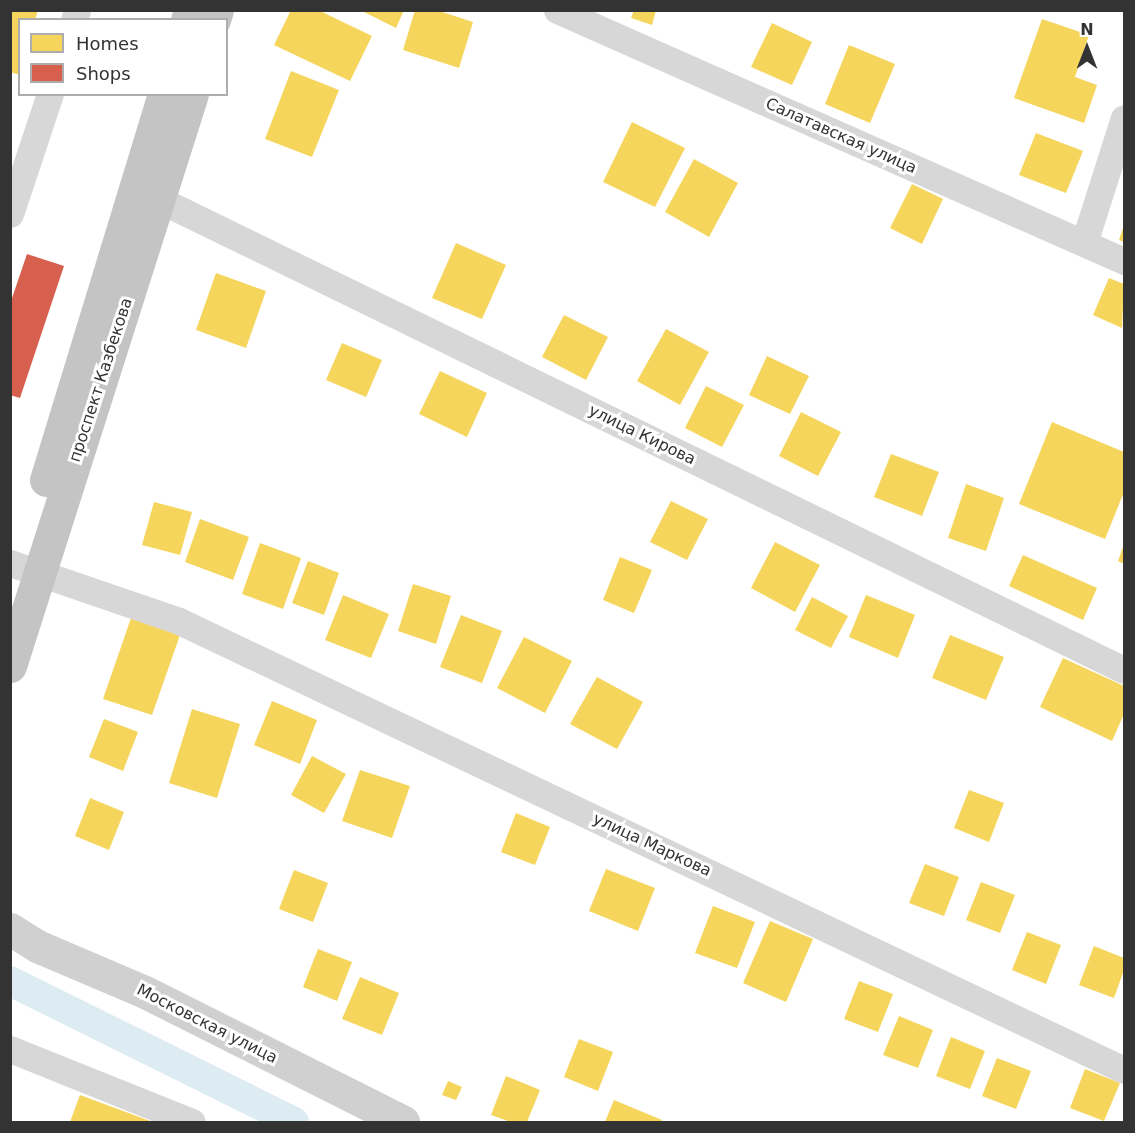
<!DOCTYPE html>
<meta charset="utf-8">
<style>
body{margin:0}
#map{position:relative;width:1135px;height:1133px;overflow:hidden;background:#fff;font-family:"DejaVu Sans",sans-serif}
div>[style]{position:absolute}
.homes>*{inset:0;background:#f6d55c}
.shops>*{inset:0;background:#d6604d}
.canal>*{height:30px;margin:-15px;padding:0 15px;transform-origin:15px;border-radius:15px;background:#ddebf3}
.street>*{height:27px;margin:-13.5px;padding:0 13.5px;transform-origin:13.5px;border-radius:13.5px;background:#d7d7d7}
.secondary>*{height:33px;margin:-16.5px;padding:0 16.5px;transform-origin:16.5px;border-radius:16.5px;background:#d0d0d0}
.highway>*{height:33px;margin:-16.5px;padding:0 16.5px;transform-origin:16.5px;border-radius:16.5px;background:#c4c4c4}
span{translate:-50% -50%;white-space:nowrap;text-align:center;line-height:1.15;-webkit-text-stroke:6px #fff;paint-order:stroke}
.street-label{font-size:16px;color:#333}
.frame{position:absolute;inset:0;border:12px solid #333;pointer-events:none}
.legend{position:absolute;left:18px;top:18px;width:210px;height:78px;box-sizing:border-box;background:#fff;border:2px solid #adadad;margin:0;padding:8px 10px;list-style:none;font-size:18px;color:#333}
.legend li{display:flex;align-items:center;gap:12px;height:30px}
.legend b{width:30px;border:2px solid #adadad}
.north{position:absolute;left:1057px;top:18px;width:60px;height:60px;-webkit-text-stroke:4px #fff;paint-order:stroke;rotate:0deg;font-size:16px;font-weight:700;line-height:24px;text-align:center;color:#333}
.north::after{content:'';display:block;margin:auto;width:21px;height:27px;background:#333;clip-path:polygon(50% 0,100% 100%,50% 72%,0 100%)}
</style>
<div id="map">
<div class="homes">
<div style="clip-path:polygon(10px 10px,38px 10px,35px 20px,20px 20px,20px 75px,10px 72px)"></div>
<div style="clip-path:polygon(291px 10px,318px 10px,372px 36px,350px 81px,274px 45px)"></div>
<div style="clip-path:polygon(360px 10px,404px 10px,396px 28px)"></div>
<div style="clip-path:polygon(415px 10px,436px 10px,473px 22px,459px 68px,403px 50px)"></div>
<div style="clip-path:polygon(634px 10px,656px 10px,652px 25px,631px 18px)"></div>
<div style="clip-path:polygon(1042px 19px,1089px 35px,1075px 77px,1097px 85px,1084px 123px,1014px 98px)"></div>
<div style="clip-path:polygon(772px 23px,812px 42px,792px 85px,751px 67px)"></div>
<div style="clip-path:polygon(849px 45px,895px 64px,870px 123px,825px 104px)"></div>
<div style="clip-path:polygon(291px 71px,339px 90px,312px 157px,265px 139px)"></div>
<div style="clip-path:polygon(632px 122px,685px 148px,655px 207px,603px 182px)"></div>
<div style="clip-path:polygon(1036px 133px,1083px 151px,1066px 193px,1019px 175px)"></div>
<div style="clip-path:polygon(694px 159px,738px 183px,709px 237px,665px 212px)"></div>
<div style="clip-path:polygon(912px 184px,943px 199px,922px 244px,890px 228px)"></div>
<div style="clip-path:polygon(1124px 225px,1124px 242px,1119px 240px)"></div>
<div style="clip-path:polygon(456px 243px,506px 265px,482px 319px,432px 298px)"></div>
<div style="clip-path:polygon(216px 273px,266px 291px,246px 348px,196px 330px)"></div>
<div style="clip-path:polygon(1109px 278px,1124px 284px,1122px 328px,1093px 315px)"></div>
<div style="clip-path:polygon(564px 315px,608px 337px,586px 380px,542px 357px)"></div>
<div style="clip-path:polygon(666px 329px,709px 352px,680px 405px,637px 381px)"></div>
<div style="clip-path:polygon(342px 343px,382px 360px,366px 397px,326px 380px)"></div>
<div style="clip-path:polygon(767px 356px,809px 376px,790px 414px,749px 395px)"></div>
<div style="clip-path:polygon(440px 371px,487px 393px,467px 437px,419px 414px)"></div>
<div style="clip-path:polygon(706px 386px,744px 405px,722px 447px,685px 428px)"></div>
<div style="clip-path:polygon(801px 412px,841px 432px,818px 476px,779px 456px)"></div>
<div style="clip-path:polygon(1052px 422px,1124px 452px,1124px 492px,1105px 539px,1019px 504px)"></div>
<div style="clip-path:polygon(891px 454px,939px 472px,922px 516px,874px 497px)"></div>
<div style="clip-path:polygon(966px 484px,1004px 498px,986px 551px,948px 538px)"></div>
<div style="clip-path:polygon(671px 501px,708px 519px,687px 560px,650px 542px)"></div>
<div style="clip-path:polygon(154px 502px,192px 512px,180px 555px,142px 545px)"></div>
<div style="clip-path:polygon(200px 519px,249px 537px,233px 580px,185px 562px)"></div>
<div style="clip-path:polygon(775px 542px,820px 565px,795px 612px,751px 588px)"></div>
<div style="clip-path:polygon(260px 543px,301px 558px,283px 609px,242px 594px)"></div>
<div style="clip-path:polygon(1124px 544px,1124px 564px,1118px 561px)"></div>
<div style="clip-path:polygon(1023px 555px,1097px 588px,1083px 620px,1009px 586px)"></div>
<div style="clip-path:polygon(620px 557px,652px 570px,634px 613px,603px 600px)"></div>
<div style="clip-path:polygon(308px 561px,339px 573px,324px 615px,292px 603px)"></div>
<div style="clip-path:polygon(413px 584px,451px 596px,436px 644px,398px 631px)"></div>
<div style="clip-path:polygon(343px 595px,389px 614px,371px 658px,325px 640px)"></div>
<div style="clip-path:polygon(866px 595px,915px 615px,898px 658px,849px 637px)"></div>
<div style="clip-path:polygon(812px 597px,848px 616px,831px 648px,795px 630px)"></div>
<div style="clip-path:polygon(461px 615px,502px 631px,482px 683px,440px 667px)"></div>
<div style="clip-path:polygon(131px 618px,180px 635px,152px 715px,103px 699px)"></div>
<div style="clip-path:polygon(950px 635px,1004px 657px,986px 700px,932px 678px)"></div>
<div style="clip-path:polygon(524px 637px,572px 661px,545px 713px,497px 688px)"></div>
<div style="clip-path:polygon(1063px 658px,1124px 686px,1124px 714px,1112px 741px,1040px 707px)"></div>
<div style="clip-path:polygon(597px 677px,643px 702px,617px 749px,570px 724px)"></div>
<div style="clip-path:polygon(272px 701px,317px 720px,300px 764px,254px 745px)"></div>
<div style="clip-path:polygon(192px 709px,240px 724px,217px 798px,169px 783px)"></div>
<div style="clip-path:polygon(104px 719px,138px 732px,123px 771px,89px 757px)"></div>
<div style="clip-path:polygon(312px 756px,346px 774px,324px 813px,291px 795px)"></div>
<div style="clip-path:polygon(360px 770px,410px 786px,392px 838px,342px 821px)"></div>
<div style="clip-path:polygon(969px 790px,1004px 803px,989px 842px,954px 828px)"></div>
<div style="clip-path:polygon(90px 798px,124px 812px,109px 850px,75px 836px)"></div>
<div style="clip-path:polygon(516px 813px,550px 827px,535px 865px,501px 852px)"></div>
<div style="clip-path:polygon(925px 864px,959px 877px,944px 916px,909px 903px)"></div>
<div style="clip-path:polygon(606px 869px,655px 888px,638px 931px,589px 911px)"></div>
<div style="clip-path:polygon(294px 870px,328px 883px,313px 922px,279px 909px)"></div>
<div style="clip-path:polygon(981px 882px,1015px 895px,1000px 933px,966px 920px)"></div>
<div style="clip-path:polygon(713px 906px,755px 922px,737px 968px,695px 953px)"></div>
<div style="clip-path:polygon(770px 921px,813px 939px,786px 1002px,743px 983px)"></div>
<div style="clip-path:polygon(1027px 932px,1061px 945px,1046px 984px,1012px 970px)"></div>
<div style="clip-path:polygon(1094px 946px,1124px 958px,1124px 970px,1114px 998px,1079px 985px)"></div>
<div style="clip-path:polygon(318px 949px,352px 962px,337px 1001px,303px 987px)"></div>
<div style="clip-path:polygon(360px 977px,399px 993px,382px 1035px,342px 1019px)"></div>
<div style="clip-path:polygon(859px 981px,893px 994px,878px 1032px,844px 1019px)"></div>
<div style="clip-path:polygon(899px 1016px,933px 1030px,918px 1068px,883px 1055px)"></div>
<div style="clip-path:polygon(951px 1037px,985px 1051px,970px 1089px,936px 1076px)"></div>
<div style="clip-path:polygon(579px 1039px,613px 1052px,598px 1091px,564px 1077px)"></div>
<div style="clip-path:polygon(997px 1058px,1031px 1071px,1016px 1109px,982px 1096px)"></div>
<div style="clip-path:polygon(1085px 1069px,1120px 1083px,1104px 1121px,1070px 1108px)"></div>
<div style="clip-path:polygon(506px 1076px,540px 1090px,527px 1122px,511px 1122px,491px 1115px)"></div>
<div style="clip-path:polygon(448px 1081px,462px 1087px,456px 1100px,442px 1095px)"></div>
<div style="clip-path:polygon(80px 1095px,153px 1122px,70px 1122px)"></div>
<div style="clip-path:polygon(614px 1100px,662px 1120px,661px 1122px,605px 1122px)"></div>
</div>
<div class="shops">
<div style="clip-path:polygon(27px 254px,64px 266px,20px 398px,10px 395px,10px 304px)"></div>
</div>
<div class="canal">
<div style="left:10px;top:981px;width:317px;rotate:26.4deg"></div>
</div>
<div class="street">
<div style="left:557px;top:10px;width:620px;rotate:23.88deg"></div>
<div style="left:74px;top:20px;width:10px;rotate:-73deg"></div>
<div style="left:160px;top:200px;width:1072px;rotate:25.99deg"></div>
<div style="left:10px;top:214px;width:126px;rotate:-71.6deg"></div>
<div style="left:1084px;top:243px;width:131px;rotate:-72.3deg"></div>
<div style="left:10px;top:563px;width:179px;rotate:18.9deg"></div>
<div style="left:179px;top:621px;width:1046px;rotate:25.41deg"></div>
<div style="left:10px;top:1049px;width:196px;rotate:21.9deg"></div>
</div>
<div class="secondary">
<div style="left:10px;top:929px;width:32px;rotate:32deg"></div>
<div style="left:37px;top:946px;width:117px;rotate:23.1deg"></div>
<div style="left:145px;top:992px;width:289px;rotate:26.7deg"></div>
</div>
<div class="highway">
<div style="left:187px;top:20px;width:10px;rotate:-73deg"></div>
<div style="left:214px;top:20px;width:10px;rotate:-73deg"></div>
<div style="left:46px;top:480px;width:404px;rotate:-73deg"></div>
<div style="left:10px;top:666px;width:600px;rotate:-72.35deg"></div>
</div>
<div class="street-label">
<span style="left:841px;top:136px;rotate:24deg">Салатавская улица</span>
<span style="left:101px;top:380px;rotate:-72deg">проспект Казбекова</span>
<span style="left:642px;top:435px;rotate:26deg">улица Кирова</span>
<span style="left:652px;top:845px;rotate:25deg">улица Маркова</span>
<span style="left:207px;top:1024px;rotate:27deg">Московская улица</span>
</div>
<div class="frame"></div>
<ul class="legend">
<li><b style="height:16px;background:#f6d55c"></b>Homes</li>
<li><b style="height:16px;background:#d6604d"></b>Shops</li>
</ul>
<div class="north">N</div>
</div>
